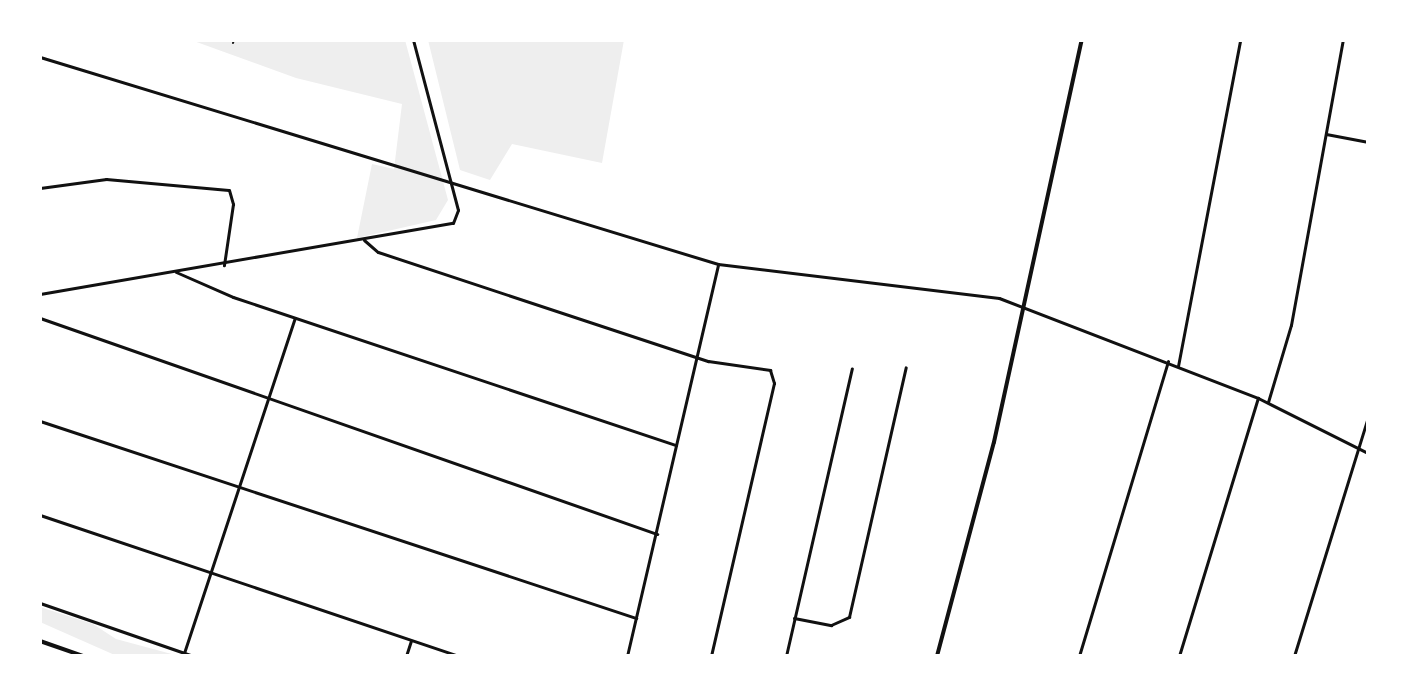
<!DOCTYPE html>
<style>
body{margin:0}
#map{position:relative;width:1408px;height:696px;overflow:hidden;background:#fff;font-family:"Fira Sans Condensed",sans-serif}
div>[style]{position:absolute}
.green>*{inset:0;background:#eee}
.service>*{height:2px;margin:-1px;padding:0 1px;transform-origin:1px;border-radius:1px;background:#111}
.minor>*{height:3px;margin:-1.5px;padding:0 1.5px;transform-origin:1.5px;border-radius:1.5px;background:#111}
.tertiary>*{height:4px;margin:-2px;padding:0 2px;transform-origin:2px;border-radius:2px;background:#111}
.secondary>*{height:4px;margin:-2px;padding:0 2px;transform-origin:2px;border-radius:2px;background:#111}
span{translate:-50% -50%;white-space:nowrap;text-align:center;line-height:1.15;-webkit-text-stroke:6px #fff;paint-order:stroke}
.frame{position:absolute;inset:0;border:42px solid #fff;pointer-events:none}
</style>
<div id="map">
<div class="green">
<div style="clip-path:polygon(191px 40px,405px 40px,448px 200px,436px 220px,357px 238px,372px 164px,394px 169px,402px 104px,296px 78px)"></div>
<div style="clip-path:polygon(428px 40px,624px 40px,602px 163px,512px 144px,490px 180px,460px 170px)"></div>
<div style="clip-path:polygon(40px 607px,93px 624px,116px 639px,179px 656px,117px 656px,40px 622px)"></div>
</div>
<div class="service">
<div style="left:233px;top:43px;width:3px;rotate:-72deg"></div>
</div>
<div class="minor">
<div style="left:40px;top:57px;width:709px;rotate:16.98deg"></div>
<div style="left:718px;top:264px;width:283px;rotate:6.9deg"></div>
<div style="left:999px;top:298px;width:278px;rotate:21.1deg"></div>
<div style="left:1258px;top:398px;width:123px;rotate:26.6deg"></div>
<div style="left:1326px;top:134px;width:43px;rotate:10.8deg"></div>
<div style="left:40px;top:188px;width:67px;rotate:-7.8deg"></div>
<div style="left:106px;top:179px;width:123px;rotate:5.1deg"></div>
<div style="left:229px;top:190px;width:15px;rotate:74deg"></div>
<div style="left:233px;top:204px;width:62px;rotate:98.4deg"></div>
<div style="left:364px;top:240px;width:18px;rotate:41deg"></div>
<div style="left:378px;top:252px;width:348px;rotate:18.3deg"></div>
<div style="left:708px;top:361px;width:63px;rotate:8.3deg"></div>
<div style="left:770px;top:370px;width:14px;rotate:73deg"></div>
<div style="left:774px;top:383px;width:280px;rotate:103deg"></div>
<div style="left:176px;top:272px;width:62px;rotate:23.7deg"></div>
<div style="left:233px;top:297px;width:467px;rotate:18.5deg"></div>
<div style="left:40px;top:294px;width:419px;rotate:-9.8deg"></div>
<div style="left:453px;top:223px;width:14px;rotate:-69deg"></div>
<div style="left:458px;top:210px;width:176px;rotate:-104.8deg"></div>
<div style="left:40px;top:318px;width:654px;rotate:19.29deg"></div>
<div style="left:1178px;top:366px;width:332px;rotate:-79.2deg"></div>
<div style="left:1268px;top:402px;width:80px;rotate:-73.4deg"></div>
<div style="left:1291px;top:325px;width:290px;rotate:-79.7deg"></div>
<div style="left:40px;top:421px;width:628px;rotate:18.29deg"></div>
<div style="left:40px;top:515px;width:443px;rotate:18.6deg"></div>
<div style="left:40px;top:603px;width:162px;rotate:19.1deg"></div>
<div style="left:794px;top:618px;width:38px;rotate:11deg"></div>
<div style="left:831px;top:625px;width:20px;rotate:-24deg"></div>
<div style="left:849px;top:617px;width:256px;rotate:-77.2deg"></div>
<div style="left:183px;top:656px;width:356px;rotate:-71.7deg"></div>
<div style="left:406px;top:656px;width:16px;rotate:-72deg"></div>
<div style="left:627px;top:656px;width:402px;rotate:-76.9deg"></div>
<div style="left:786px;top:656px;width:295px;rotate:-77.1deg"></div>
<div style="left:1079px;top:656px;width:308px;rotate:-73.2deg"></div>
<div style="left:1179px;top:656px;width:270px;rotate:-73deg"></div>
<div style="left:1294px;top:656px;width:250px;rotate:-72.8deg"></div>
</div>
<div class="tertiary">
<div style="left:937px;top:656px;width:221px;rotate:-75.1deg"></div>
<div style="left:994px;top:442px;width:412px;rotate:-77.7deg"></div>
</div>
<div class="secondary">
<div style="left:40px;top:641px;width:46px;rotate:19.2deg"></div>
</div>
<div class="frame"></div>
</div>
